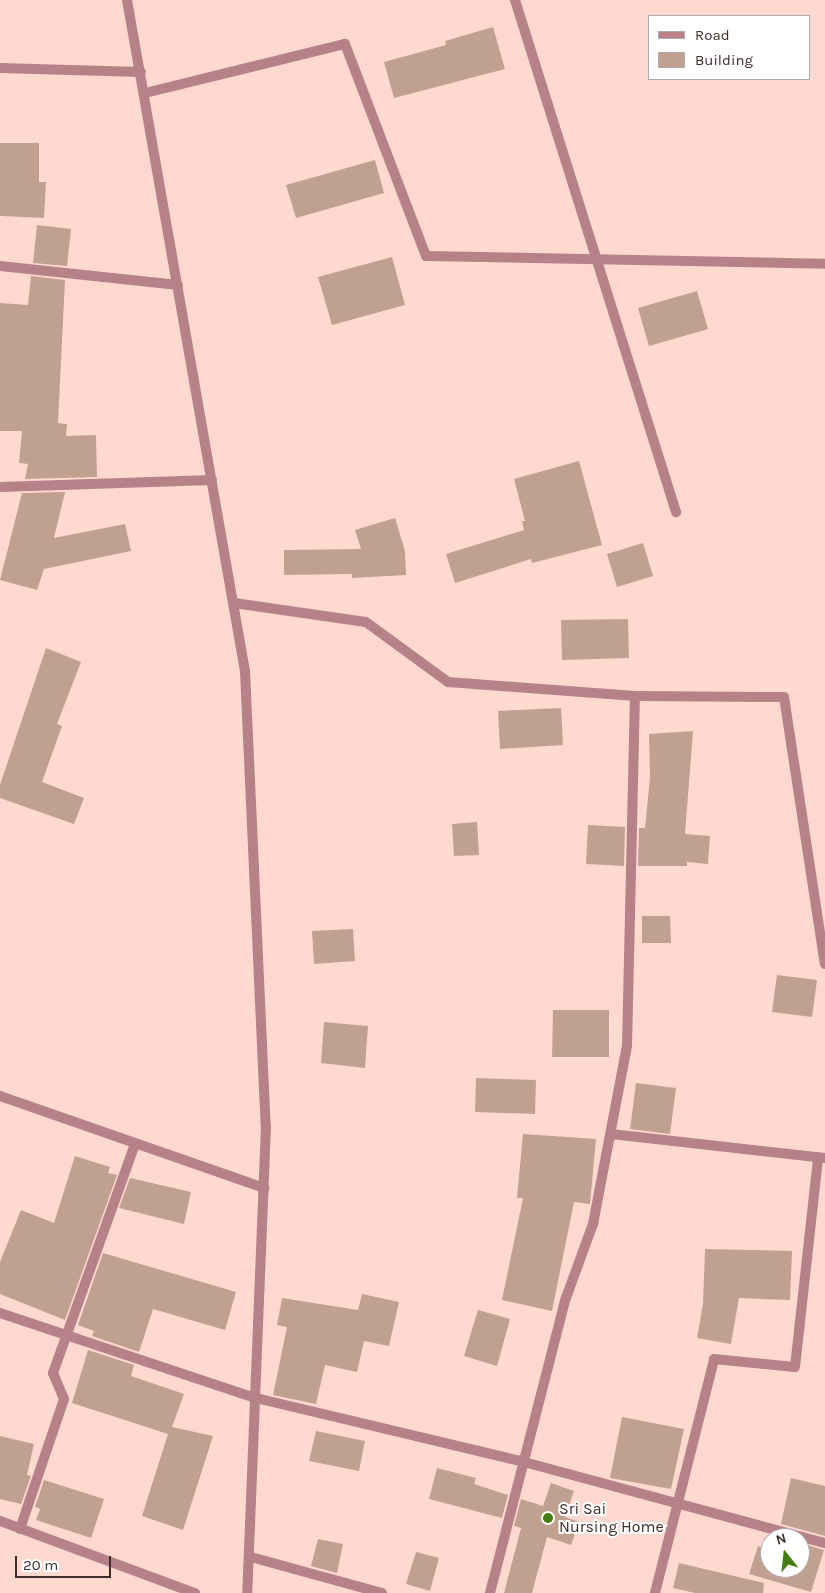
<!DOCTYPE html>
<style>
body{margin:0}
#map{position:relative;width:825px;height:1593px;overflow:hidden;background:#ffd8d0;font-family:Karla,sans-serif}
div>[style]{position:absolute}
.building>*{inset:0;background:#c0a18f}
.service>*{height:10px;margin:-5px;padding:0 5px;transform-origin:5px;border-radius:5px;background:#b68288}
.minor>*{height:10px;margin:-5px;padding:0 5px;transform-origin:5px;border-radius:5px;background:#b68288}
.dots>*{width:14px;height:14px;translate:-50% -50%;box-sizing:border-box;border:2px solid #fff;border-radius:50%}
span{translate:-50% -50%;white-space:nowrap;text-align:center;line-height:1.15;-webkit-text-stroke:4px #fff;paint-order:stroke}
.poi-label{font-size:16px;color:#3c2d2a}
.left{translate:0 -50%;text-align:left}
.legend{position:absolute;left:648px;top:15px;width:162px;height:65px;box-sizing:border-box;background:#fff;border:1px solid #b1abaa;margin:0;padding:6px 9px;list-style:none;font-size:15px;color:#3c2d2a}
.legend li{display:flex;align-items:center;gap:10px;height:25px}
.legend b{width:25px;border:1px solid #b1abaa}
.north{position:absolute;left:760px;top:1528px;width:50px;height:50px;box-sizing:border-box;background:#fff;border:1px solid #b1abaa;border-radius:50%;rotate:344deg;font-size:14px;font-weight:700;line-height:20px;text-align:center;color:#3c2d2a}
.north::after{content:'';display:block;margin:auto;width:18px;height:22px;background:#457d14;clip-path:polygon(50% 0,100% 100%,50% 72%,0 100%)}
.scale{position:absolute;left:15px;top:1556px;width:96px;height:22px;box-sizing:border-box;border:2px solid #3c2d2a;border-top:0;padding-left:6px;font-size:15px;line-height:18px;white-space:nowrap;color:#3c2d2a;-webkit-text-stroke:4px #fff;paint-order:stroke}
</style>
<div id="map">
<div class="building">
<div style="clip-path:polygon(493px 27px,505px 69px,394px 98px,384px 62px,446px 45px,445px 41px)"></div>
<div style="clip-path:polygon(0 143px,39px 143px,39px 182px,46px 182px,44px 218px,0 216px)"></div>
<div style="clip-path:polygon(375px 160px,384px 193px,296px 218px,286px 185px)"></div>
<div style="clip-path:polygon(37px 225px,71px 229px,67px 266px,33px 263px)"></div>
<div style="clip-path:polygon(392px 257px,405px 305px,332px 325px,318px 277px)"></div>
<div style="clip-path:polygon(31px 276px,65px 280px,58px 423px,67px 424px,66px 436px,96px 435px,97px 477px,25px 479px,28px 464px,19px 463px,22px 431px,0 431px,0 303px,28px 305px)"></div>
<div style="clip-path:polygon(697px 291px,708px 329px,649px 346px,638px 308px)"></div>
<div style="clip-path:polygon(579px 461px,602px 545px,532px 563px,531px 559px,455px 583px,446px 554px,524px 530px,522px 521px,525px 521px,514px 479px)"></div>
<div style="clip-path:polygon(65px 492px,54px 538px,125px 524px,131px 551px,44px 569px,37px 590px,0 580px,22px 493px)"></div>
<div style="clip-path:polygon(395px 518px,405px 551px,406px 575px,352px 578px,352px 574px,284px 575px,284px 550px,361px 549px,355px 530px)"></div>
<div style="clip-path:polygon(643px 543px,653px 576px,617px 587px,607px 554px)"></div>
<div style="clip-path:polygon(628px 619px,629px 658px,562px 660px,561px 620px)"></div>
<div style="clip-path:polygon(46px 648px,81px 662px,57px 724px,62px 726px,42px 782px,84px 798px,74px 824px,0 798px,0 785px)"></div>
<div style="clip-path:polygon(561px 708px,563px 745px,500px 749px,498px 711px)"></div>
<div style="clip-path:polygon(693px 731px,685px 834px,710px 836px,708px 864px,687px 862px,687px 866px,638px 866px,639px 828px,645px 828px,650px 778px,649px 734px)"></div>
<div style="clip-path:polygon(477px 822px,479px 855px,454px 856px,452px 824px)"></div>
<div style="clip-path:polygon(588px 825px,625px 827px,624px 866px,586px 864px)"></div>
<div style="clip-path:polygon(642px 916px,670px 916px,671px 943px,642px 943px)"></div>
<div style="clip-path:polygon(353px 929px,355px 961px,314px 964px,312px 931px)"></div>
<div style="clip-path:polygon(777px 975px,817px 980px,812px 1017px,772px 1012px)"></div>
<div style="clip-path:polygon(553px 1010px,609px 1010px,609px 1057px,552px 1057px)"></div>
<div style="clip-path:polygon(324px 1022px,368px 1026px,365px 1068px,321px 1063px)"></div>
<div style="clip-path:polygon(476px 1078px,536px 1080px,535px 1114px,475px 1112px)"></div>
<div style="clip-path:polygon(636px 1083px,676px 1088px,670px 1134px,630px 1129px)"></div>
<div style="clip-path:polygon(523px 1134px,596px 1139px,590px 1204px,574px 1202px,552px 1311px,502px 1300px,523px 1198px,517px 1198px)"></div>
<div style="clip-path:polygon(75px 1156px,110px 1167px,108px 1173px,117px 1175px,65px 1320px,0 1294px,0 1262px,21px 1210px,54px 1223px)"></div>
<div style="clip-path:polygon(130px 1178px,191px 1192px,184px 1224px,119px 1208px)"></div>
<div style="clip-path:polygon(705px 1249px,792px 1251px,790px 1300px,739px 1298px,731px 1344px,697px 1338px,703px 1304px)"></div>
<div style="clip-path:polygon(103px 1253px,236px 1292px,225px 1330px,153px 1309px,139px 1352px,92px 1336px,94px 1331px,78px 1325px)"></div>
<div style="clip-path:polygon(362px 1294px,399px 1302px,389px 1346px,364px 1341px,357px 1372px,325px 1365px,316px 1404px,273px 1395px,287px 1327px,277px 1325px,282px 1298px,358px 1310px)"></div>
<div style="clip-path:polygon(478px 1310px,510px 1319px,497px 1366px,464px 1356px)"></div>
<div style="clip-path:polygon(88px 1350px,134px 1365px,131px 1376px,184px 1394px,172px 1427px,213px 1436px,183px 1530px,142px 1516px,168px 1434px,72px 1403px)"></div>
<div style="clip-path:polygon(622px 1417px,684px 1429px,671px 1489px,610px 1478px)"></div>
<div style="clip-path:polygon(316px 1431px,365px 1441px,359px 1471px,309px 1461px)"></div>
<div style="clip-path:polygon(0 1436px,34px 1444px,27px 1475px,31px 1476px,21px 1504px,0 1499px)"></div>
<div style="clip-path:polygon(437px 1468px,476px 1478px,474px 1484px,508px 1495px,502px 1518px,429px 1499px)"></div>
<div style="clip-path:polygon(791px 1478px,825px 1486px,825px 1536px,781px 1524px)"></div>
<div style="clip-path:polygon(44px 1480px,104px 1499px,91px 1538px,36px 1520px,40px 1509px,35px 1507px)"></div>
<div style="clip-path:polygon(551px 1483px,574px 1491px,565px 1517px,579px 1522px,571px 1545px,547px 1537px,532px 1593px,504px 1593px,521px 1528px,514px 1526px,521px 1499px,543px 1506px)"></div>
<div style="clip-path:polygon(318px 1539px,343px 1544px,337px 1573px,311px 1566px)"></div>
<div style="clip-path:polygon(800px 1543px,824px 1550px,811px 1592px,749px 1574px,758px 1546px,770px 1550px,770px 1568px,800px 1568px)"></div>
<div style="clip-path:polygon(416px 1552px,439px 1558px,430px 1591px,406px 1584px)"></div>
<div style="clip-path:polygon(679px 1563px,764px 1583px,763px 1593px,695px 1593px,673px 1588px)"></div>
</div>
<div class="service">
<div style="left:515px;top:0;width:537px;rotate:72.54deg"></div>
<div style="left:145px;top:93px;width:206px;rotate:-13.8deg"></div>
<div style="left:345px;top:44px;width:227px;rotate:69.1deg"></div>
<div style="left:426px;top:256px;width:399px;rotate:1.1deg"></div>
<div style="left:0;top:1096px;width:280px;rotate:19.2deg"></div>
</div>
<div class="minor">
<div style="left:127px;top:0;width:681px;rotate:80.03deg"></div>
<div style="left:245px;top:671px;width:455px;rotate:87.4deg"></div>
<div style="left:266px;top:1126px;width:467px;rotate:92.3deg"></div>
<div style="left:0;top:68px;width:141px;rotate:1.6deg"></div>
<div style="left:0;top:266px;width:179px;rotate:6.1deg"></div>
<div style="left:0;top:487px;width:212px;rotate:-1.9deg"></div>
<div style="left:234px;top:603px;width:133px;rotate:8.2deg"></div>
<div style="left:366px;top:622px;width:102px;rotate:36.2deg"></div>
<div style="left:448px;top:682px;width:188px;rotate:4.3deg"></div>
<div style="left:635px;top:696px;width:149px;rotate:0.4deg"></div>
<div style="left:784px;top:697px;width:270px;rotate:81.3deg"></div>
<div style="left:611px;top:1134px;width:215px;rotate:6.4deg"></div>
<div style="left:0;top:1313px;width:270px;rotate:18.4deg"></div>
<div style="left:256px;top:1398px;width:276px;rotate:13.4deg"></div>
<div style="left:524px;top:1462px;width:312px;rotate:15.1deg"></div>
<div style="left:0;top:1521px;width:208px;rotate:20.3deg"></div>
<div style="left:20px;top:1529px;width:137px;rotate:-71.3deg"></div>
<div style="left:64px;top:1399px;width:28px;rotate:-113deg"></div>
<div style="left:53px;top:1373px;width:243px;rotate:-70.3deg"></div>
<div style="left:251px;top:1557px;width:136px;rotate:15.4deg"></div>
<div style="left:490px;top:1593px;width:305px;rotate:-75.6deg"></div>
<div style="left:566px;top:1298px;width:79px;rotate:-70deg"></div>
<div style="left:593px;top:1224px;width:181px;rotate:-79.2deg"></div>
<div style="left:627px;top:1046px;width:350px;rotate:-88.7deg"></div>
<div style="left:655px;top:1593px;width:241px;rotate:-75.8deg"></div>
<div style="left:714px;top:1359px;width:81px;rotate:5.6deg"></div>
<div style="left:795px;top:1367px;width:211px;rotate:-83.7deg"></div>
</div>
<div class="dots">
<div style="left:548px;top:1518px;background:#457d14"></div>
</div>
<div class="poi-label">
<span class="left" style="left:559px;top:1518px">Sri Sai<br>Nursing Home</span>
</div>
<ul class="legend">
<li><b style="height:6px;background:#b68288"></b>Road</li>
<li><b style="height:14px;background:#c0a18f"></b>Building</li>
</ul>
<div class="north">N</div>
<div class="scale">20 m</div>
</div>
